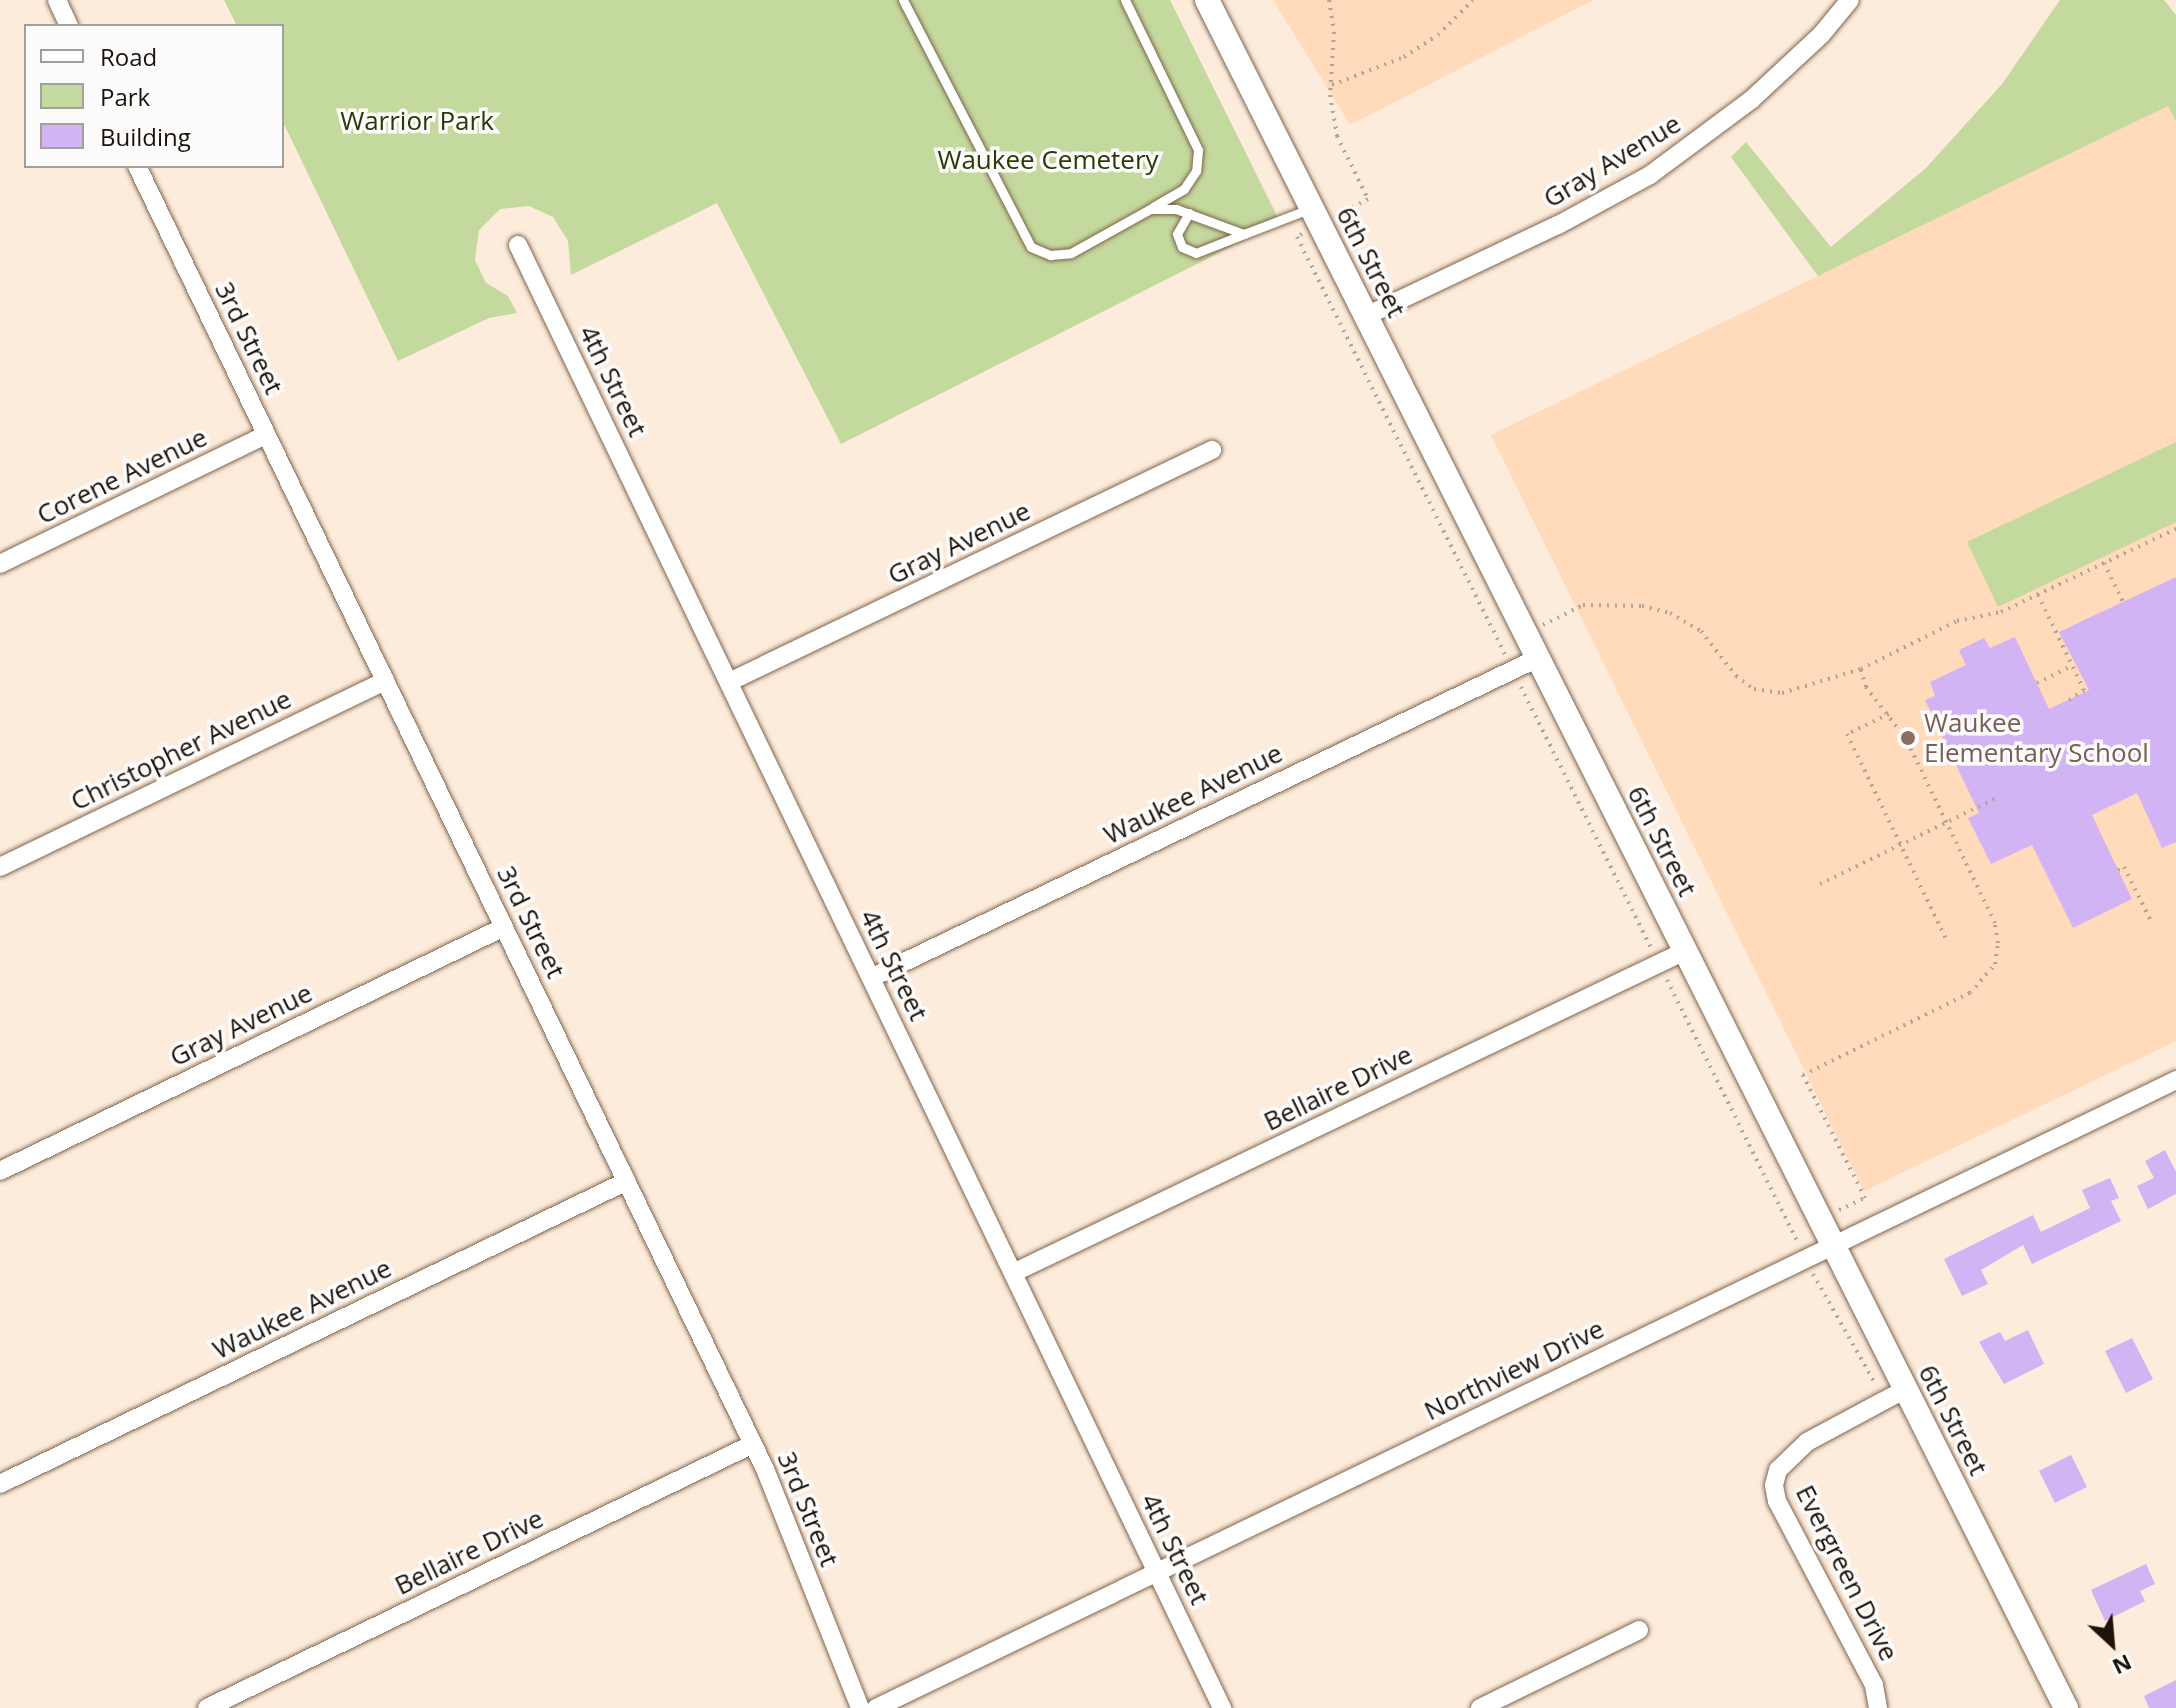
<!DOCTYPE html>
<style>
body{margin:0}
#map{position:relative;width:2176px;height:1708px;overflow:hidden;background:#fdebdb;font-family:"Open Sans",sans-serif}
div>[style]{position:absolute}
.built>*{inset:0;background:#ffdabb}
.green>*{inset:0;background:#c4d99d}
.building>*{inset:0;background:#d2b3f4}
.path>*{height:4px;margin-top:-2px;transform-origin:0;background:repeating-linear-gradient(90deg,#b3a395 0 2px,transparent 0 8px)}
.roads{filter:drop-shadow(0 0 2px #7f654e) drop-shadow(0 0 2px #7f654e)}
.lane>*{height:9px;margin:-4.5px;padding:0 4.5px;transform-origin:4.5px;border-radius:4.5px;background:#fff}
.street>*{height:18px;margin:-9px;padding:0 9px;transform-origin:9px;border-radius:9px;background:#fff}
.secondary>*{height:24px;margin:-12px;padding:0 12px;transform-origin:12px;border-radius:12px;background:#fff}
.dots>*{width:22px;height:22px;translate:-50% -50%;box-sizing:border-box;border:4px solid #fcfcfc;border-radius:50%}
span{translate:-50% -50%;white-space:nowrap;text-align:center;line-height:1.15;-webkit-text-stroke:7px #fcfcfc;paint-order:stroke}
.park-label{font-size:26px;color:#2b3905}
.street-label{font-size:26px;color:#1d1309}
.education-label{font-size:26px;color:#785e54}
.left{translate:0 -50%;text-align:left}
.legend{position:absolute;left:24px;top:24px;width:260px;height:144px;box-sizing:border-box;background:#fcfcfc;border:2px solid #a39f9b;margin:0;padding:10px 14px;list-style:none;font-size:24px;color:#1d1309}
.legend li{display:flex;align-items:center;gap:16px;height:40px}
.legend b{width:40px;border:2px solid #a39f9b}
.north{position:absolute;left:2072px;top:1604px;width:80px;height:80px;-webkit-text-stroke:6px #fcfcfc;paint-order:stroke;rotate:154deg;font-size:22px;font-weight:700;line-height:32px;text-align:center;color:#1d1309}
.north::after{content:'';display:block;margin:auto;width:28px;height:36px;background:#1d1309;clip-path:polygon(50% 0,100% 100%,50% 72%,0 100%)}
</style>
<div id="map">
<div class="built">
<div style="clip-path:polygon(1273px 0,1593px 0,1350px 125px)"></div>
<div style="clip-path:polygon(2168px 106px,2176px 122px,2176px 1041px,1864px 1191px,1491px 435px)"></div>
</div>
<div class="green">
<div style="clip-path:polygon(224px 0,1170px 0,1280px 222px,841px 444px,717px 203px,571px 275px,568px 241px,553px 217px,529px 206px,500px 209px,479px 230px,475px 260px,486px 283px,508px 296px,517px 313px,489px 318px,398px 361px,282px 120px,282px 26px,237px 26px)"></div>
<div style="clip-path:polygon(2060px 0,2164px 0,2176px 15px,2176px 122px,2168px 106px,1818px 276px,1731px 157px,1746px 142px,1831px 247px,1926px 168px,2002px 84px)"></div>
<div style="clip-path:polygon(2176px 442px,2176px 522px,1998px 607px,1967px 542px)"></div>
</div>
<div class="building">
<div style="clip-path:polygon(2176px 577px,2176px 842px,2162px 848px,2137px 793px,2092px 815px,2132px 899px,2073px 928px,2032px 845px,1991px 864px,1968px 818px,1979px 813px,1925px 700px,1935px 696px,1930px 682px,1966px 665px,1959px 650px,1984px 638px,1990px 648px,2015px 637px,2049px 709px,2089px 690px,2059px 632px)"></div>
<div style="clip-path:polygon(2165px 1150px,2176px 1172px,2176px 1194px,2148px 1209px,2137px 1186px,2154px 1178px,2145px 1161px)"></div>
<div style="clip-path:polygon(2110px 1178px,2119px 1198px,2111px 1201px,2121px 1221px,2032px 1264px,2023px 1245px,1981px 1270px,1988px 1284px,1962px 1296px,1944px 1259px,2033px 1215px,2041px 1232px,2090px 1208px,2082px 1190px)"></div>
<div style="clip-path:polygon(2028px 1330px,2044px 1364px,2004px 1384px,1979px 1342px,2000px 1332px,2005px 1341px)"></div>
<div style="clip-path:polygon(2132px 1338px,2153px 1379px,2126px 1393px,2105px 1351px)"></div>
<div style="clip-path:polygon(2071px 1455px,2087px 1487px,2055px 1503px,2039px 1471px)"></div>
<div style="clip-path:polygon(2146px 1564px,2155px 1584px,2140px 1591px,2145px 1601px,2105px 1621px,2091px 1590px)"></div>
<div style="clip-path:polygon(2176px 1680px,2176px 1708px,2149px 1708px,2144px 1696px)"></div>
</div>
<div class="path">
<div style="left:1329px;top:0;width:32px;rotate:81deg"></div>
<div style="left:1334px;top:32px;width:63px;rotate:93.6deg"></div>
<div style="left:1330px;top:95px;width:42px;rotate:80.3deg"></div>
<div style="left:1337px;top:136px;width:70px;rotate:63.8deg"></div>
<div style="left:1368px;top:199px;width:34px;rotate:152deg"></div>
<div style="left:1332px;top:85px;width:77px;rotate:-21.3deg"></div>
<div style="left:1404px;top:57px;width:40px;rotate:-32.9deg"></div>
<div style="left:1438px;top:35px;width:49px;rotate:-45deg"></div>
<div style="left:1302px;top:234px;width:6px;rotate:149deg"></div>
<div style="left:1297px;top:237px;width:466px;rotate:63.5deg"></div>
<div style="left:2104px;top:563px;width:43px;rotate:64deg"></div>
<div style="left:2038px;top:595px;width:106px;rotate:64.2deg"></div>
<div style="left:2084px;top:690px;width:18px;rotate:146deg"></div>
<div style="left:1543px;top:625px;width:45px;rotate:-26.6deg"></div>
<div style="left:1583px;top:605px;width:59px;rotate:1deg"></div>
<div style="left:1642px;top:606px;width:29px;rotate:14deg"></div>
<div style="left:1670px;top:613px;width:36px;rotate:30deg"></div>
<div style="left:1701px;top:631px;width:57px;rotate:52.1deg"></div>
<div style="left:1736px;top:676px;width:22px;rotate:36deg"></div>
<div style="left:1754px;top:689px;width:28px;rotate:8deg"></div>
<div style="left:1782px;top:693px;width:83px;rotate:-16.9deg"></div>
<div style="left:1861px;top:669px;width:107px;rotate:-26.6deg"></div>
<div style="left:1957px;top:621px;width:45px;rotate:-11.6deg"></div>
<div style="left:2001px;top:612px;width:194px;rotate:-25.4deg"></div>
<div style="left:2037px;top:683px;width:39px;rotate:-26deg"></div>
<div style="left:1521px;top:687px;width:292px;rotate:63.5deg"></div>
<div style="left:1889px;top:714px;width:47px;rotate:154.5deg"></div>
<div style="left:1847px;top:734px;width:230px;rotate:64.2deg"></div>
<div style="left:2118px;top:870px;width:7px;rotate:-27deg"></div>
<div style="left:2124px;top:867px;width:63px;rotate:63.4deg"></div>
<div style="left:1820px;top:884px;width:198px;rotate:-26deg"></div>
<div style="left:1667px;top:980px;width:296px;rotate:63.5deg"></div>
<div style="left:1839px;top:1210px;width:29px;rotate:-25deg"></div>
<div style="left:1865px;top:1198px;width:138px;rotate:-116.8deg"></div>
<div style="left:1803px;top:1075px;width:186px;rotate:-26.2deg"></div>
<div style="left:1970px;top:993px;width:38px;rotate:-49deg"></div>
<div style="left:1995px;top:964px;width:21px;rotate:-82deg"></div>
<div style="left:1998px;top:943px;width:20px;rotate:-99deg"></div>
<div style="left:1995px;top:923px;width:204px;rotate:-115.8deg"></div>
<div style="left:1906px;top:739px;width:66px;rotate:-127.6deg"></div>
<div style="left:1866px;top:687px;width:19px;rotate:-106deg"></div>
<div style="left:1813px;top:1274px;width:128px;rotate:60.4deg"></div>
</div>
<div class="roads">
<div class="lane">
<div style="left:903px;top:0;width:278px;rotate:62.6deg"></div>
<div style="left:1031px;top:247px;width:21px;rotate:23deg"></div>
<div style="left:1050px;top:255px;width:21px;rotate:-5deg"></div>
<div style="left:1071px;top:253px;width:90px;rotate:-29.1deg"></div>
<div style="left:1150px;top:209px;width:26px"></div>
<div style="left:1176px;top:209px;width:72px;rotate:20.2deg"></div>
<div style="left:1244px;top:234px;width:70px;rotate:-21deg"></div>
<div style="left:1125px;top:0;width:167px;rotate:64deg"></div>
<div style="left:1198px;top:150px;width:21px;rotate:95deg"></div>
<div style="left:1196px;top:171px;width:22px;rotate:124deg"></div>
<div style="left:1184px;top:189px;width:36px;rotate:150deg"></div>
<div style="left:1189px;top:213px;width:24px;rotate:120deg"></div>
<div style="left:1177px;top:234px;width:14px;rotate:69deg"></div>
<div style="left:1182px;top:247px;width:15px;rotate:23deg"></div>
<div style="left:1196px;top:253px;width:52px;rotate:-21.6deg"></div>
</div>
<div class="street">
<div style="left:57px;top:0;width:29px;rotate:65deg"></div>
<div style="left:137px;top:166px;width:1446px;rotate:64.27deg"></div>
<div style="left:765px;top:1469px;width:257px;rotate:68.3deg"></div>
<div style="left:518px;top:245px;width:1624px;rotate:64.3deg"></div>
<div style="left:1366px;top:316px;width:212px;rotate:-25.4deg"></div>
<div style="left:1558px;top:225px;width:105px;rotate:-28.5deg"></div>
<div style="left:1650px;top:175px;width:126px;rotate:-36.6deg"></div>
<div style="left:1751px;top:100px;width:96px;rotate:-42.9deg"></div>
<div style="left:1821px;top:35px;width:45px;rotate:-50.4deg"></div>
<div style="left:0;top:564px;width:296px;rotate:-25.9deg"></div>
<div style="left:729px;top:682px;width:536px;rotate:-25.66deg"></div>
<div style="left:0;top:867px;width:428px;rotate:-25.8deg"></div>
<div style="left:871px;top:978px;width:740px;rotate:-25.63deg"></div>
<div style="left:0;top:1171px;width:560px;rotate:-25.83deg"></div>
<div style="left:1013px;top:1273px;width:745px;rotate:-25.6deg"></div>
<div style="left:0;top:1484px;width:696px;rotate:-25.79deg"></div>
<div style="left:207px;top:1708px;width:606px;rotate:-25.8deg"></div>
<div style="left:876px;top:1708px;width:1444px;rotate:-25.78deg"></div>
<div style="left:1480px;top:1708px;width:177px;rotate:-26.1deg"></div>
<div style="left:1878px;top:1708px;width:23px;rotate:-100deg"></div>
<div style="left:1874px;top:1685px;width:208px;rotate:-117.8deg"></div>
<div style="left:1777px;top:1501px;width:16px;rotate:-101deg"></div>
<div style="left:1774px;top:1485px;width:16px;rotate:-75deg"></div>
<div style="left:1778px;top:1470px;width:40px;rotate:-44deg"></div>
<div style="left:1807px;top:1442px;width:112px;rotate:-28.2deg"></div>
</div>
<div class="secondary">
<div style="left:1207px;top:0;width:1912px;rotate:63.3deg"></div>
</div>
</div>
<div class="dots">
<div style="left:1908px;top:738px;background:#8d6e63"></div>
</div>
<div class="park-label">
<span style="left:417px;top:121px">Warrior Park</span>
<span style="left:1048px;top:160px">Waukee Cemetery</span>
</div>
<div class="street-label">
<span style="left:1612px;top:161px;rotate:-31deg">Gray Avenue</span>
<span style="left:1371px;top:262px;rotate:63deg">6th Street</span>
<span style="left:249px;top:338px;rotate:64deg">3rd Street</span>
<span style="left:613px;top:381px;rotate:64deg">4th Street</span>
<span style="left:122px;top:476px;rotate:-26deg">Corene Avenue</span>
<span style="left:959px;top:543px;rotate:-26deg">Gray Avenue</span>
<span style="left:181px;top:750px;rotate:-26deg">Christopher Avenue</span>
<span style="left:1193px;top:794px;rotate:-26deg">Waukee Avenue</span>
<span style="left:1662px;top:841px;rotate:63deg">6th Street</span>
<span style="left:531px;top:922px;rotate:64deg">3rd Street</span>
<span style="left:894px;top:965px;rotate:64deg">4th Street</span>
<span style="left:241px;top:1025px;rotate:-26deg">Gray Avenue</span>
<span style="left:1338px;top:1088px;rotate:-26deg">Bellaire Drive</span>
<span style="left:302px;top:1309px;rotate:-26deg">Waukee Avenue</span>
<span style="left:1514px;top:1370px;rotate:-26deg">Northview Drive</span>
<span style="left:1953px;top:1420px;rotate:63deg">6th Street</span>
<span style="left:808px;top:1509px;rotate:68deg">3rd Street</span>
<span style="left:1175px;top:1549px;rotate:64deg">4th Street</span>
<span style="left:469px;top:1552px;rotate:-26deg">Bellaire Drive</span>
<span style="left:1847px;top:1573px;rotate:63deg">Evergreen Drive</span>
</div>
<div class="education-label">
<span class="left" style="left:1924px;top:738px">Waukee<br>Elementary School</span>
</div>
<ul class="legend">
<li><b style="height:10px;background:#fff"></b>Road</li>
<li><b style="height:22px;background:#c4d99d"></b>Park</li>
<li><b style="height:22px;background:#d2b3f4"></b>Building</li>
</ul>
<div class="north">N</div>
</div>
